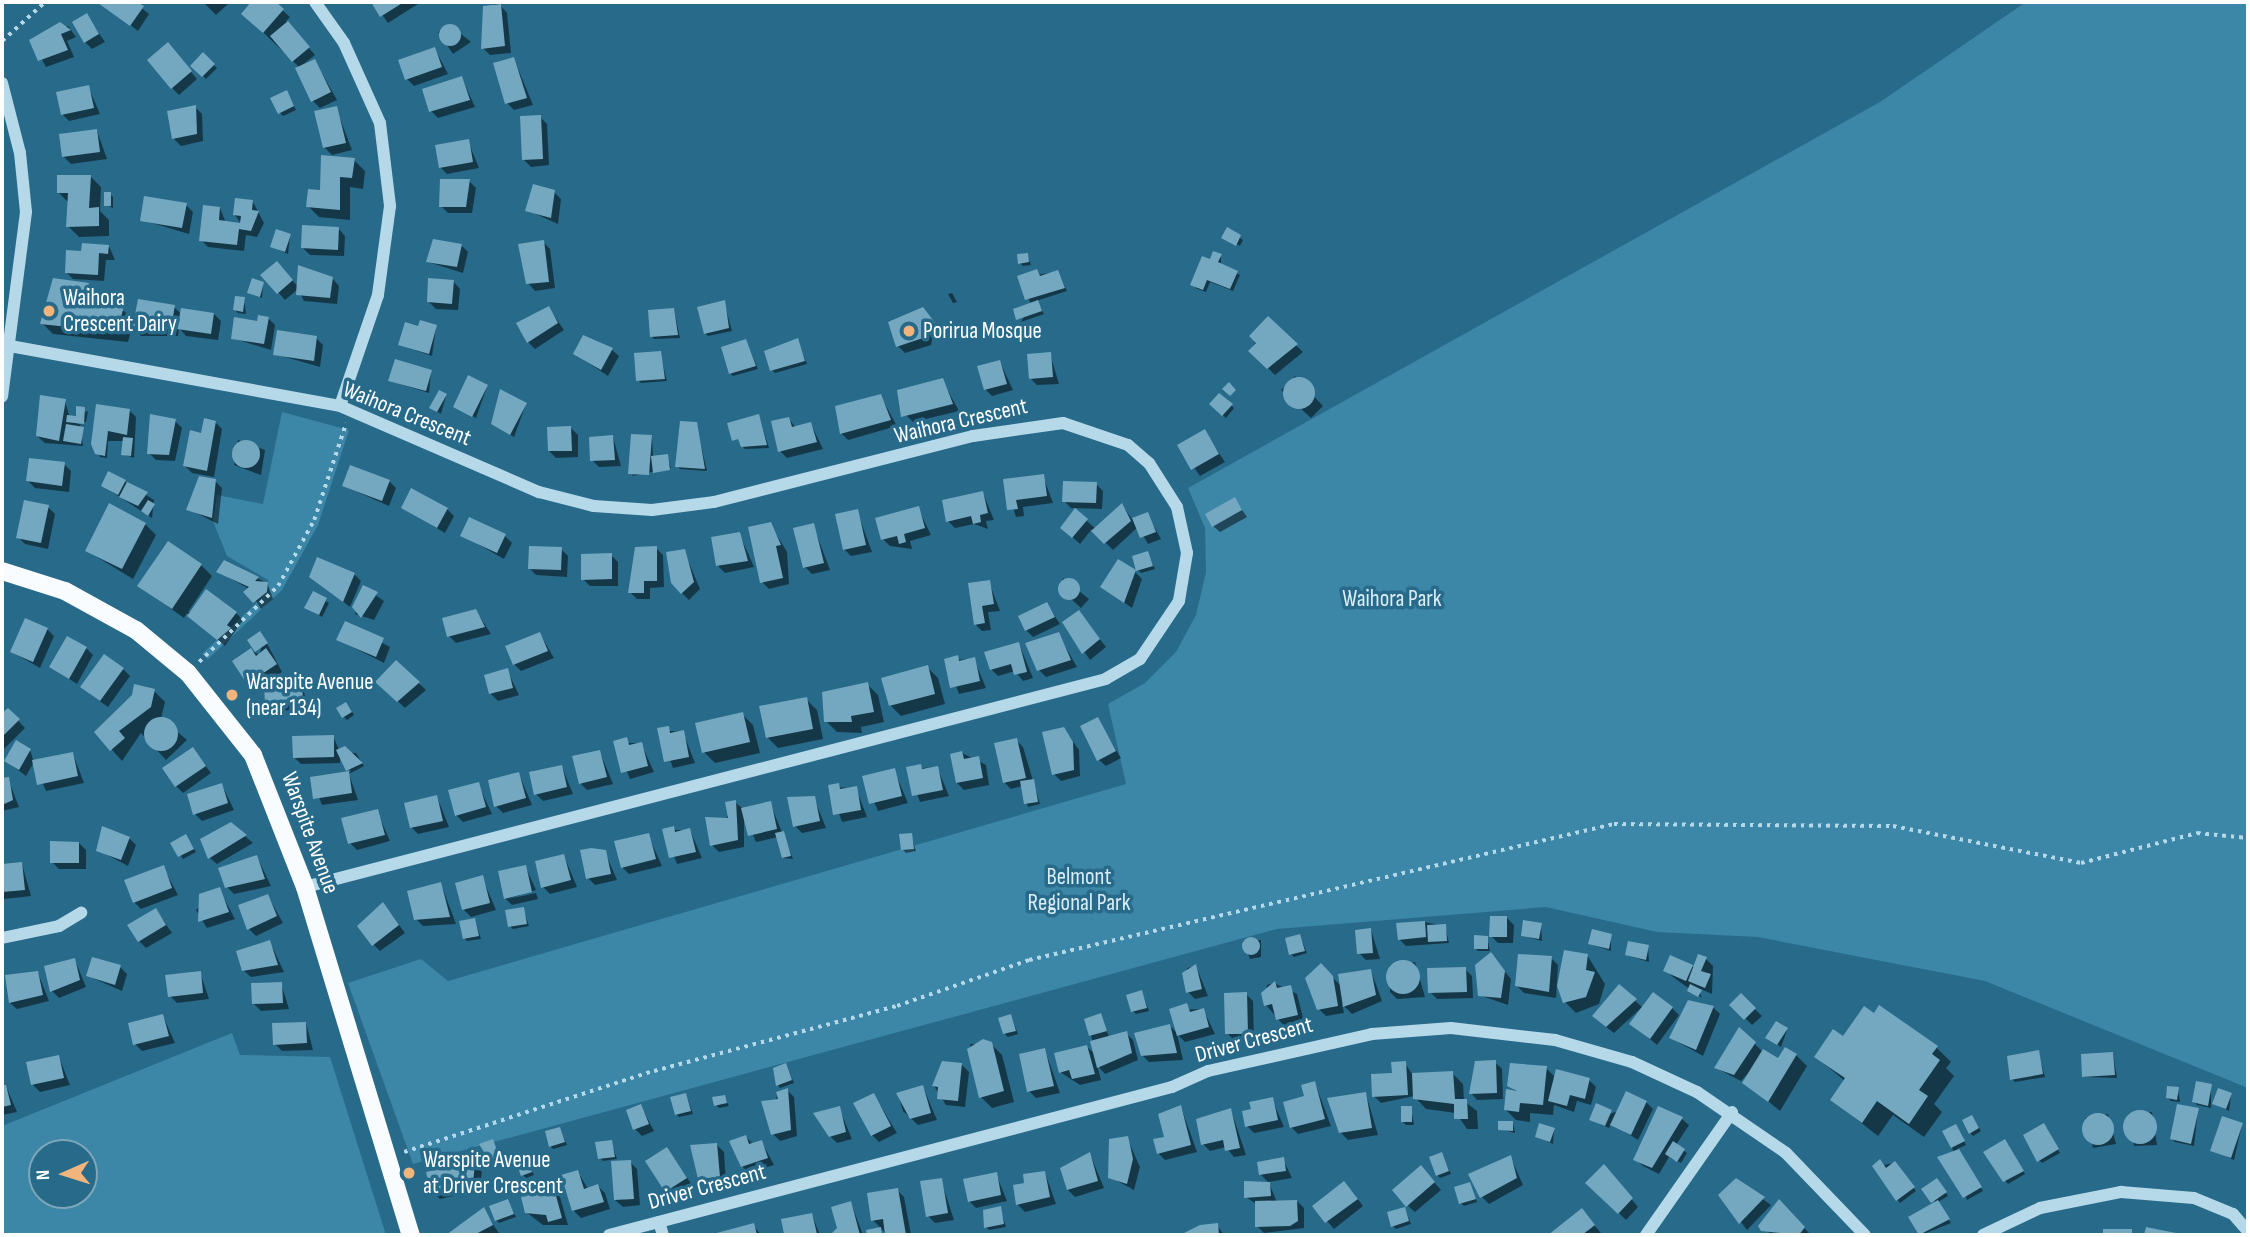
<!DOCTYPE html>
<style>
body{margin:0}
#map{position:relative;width:2250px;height:1237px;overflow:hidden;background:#286a8a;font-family:"Sofia Sans Condensed",sans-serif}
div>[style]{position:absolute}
.green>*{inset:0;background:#3c86a7}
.shadow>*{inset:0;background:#0007}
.building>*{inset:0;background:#74a8c1}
.round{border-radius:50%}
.path>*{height:3.5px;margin-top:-1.75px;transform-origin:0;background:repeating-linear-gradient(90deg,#b6d9e9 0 3.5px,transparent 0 8.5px)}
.minor>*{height:12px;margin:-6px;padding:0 6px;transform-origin:6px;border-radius:6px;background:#b6d9e9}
.major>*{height:18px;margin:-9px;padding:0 9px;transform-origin:9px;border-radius:9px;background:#f9fcfe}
.dots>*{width:19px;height:19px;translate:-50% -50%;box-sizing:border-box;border:4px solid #286a8a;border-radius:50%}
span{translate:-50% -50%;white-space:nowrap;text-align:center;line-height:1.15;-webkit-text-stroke:7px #286a8a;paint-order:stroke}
.poi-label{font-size:23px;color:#fff}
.left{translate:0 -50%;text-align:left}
.street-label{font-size:23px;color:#fff}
.park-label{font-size:23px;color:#daeef7}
.frame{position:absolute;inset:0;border:4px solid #fff;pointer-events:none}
.north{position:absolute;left:28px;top:1139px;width:70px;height:70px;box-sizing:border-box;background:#286a8a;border:2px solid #7ea6b9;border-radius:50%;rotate:267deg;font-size:19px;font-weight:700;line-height:28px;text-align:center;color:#fff}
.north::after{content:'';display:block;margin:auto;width:24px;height:32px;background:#f1b47c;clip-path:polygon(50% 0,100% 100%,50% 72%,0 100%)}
</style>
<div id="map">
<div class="green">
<div style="clip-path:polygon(2026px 2px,2248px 2px,2248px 1088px,1985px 981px,1758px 937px,1657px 932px,1546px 907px,1277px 929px,413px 1164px,348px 983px,421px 959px,448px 981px,1126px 784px,1108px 704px,1145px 683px,1176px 652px,1196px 615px,1206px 572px,1205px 528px,1188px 488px,1880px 102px)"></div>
<div style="clip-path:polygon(282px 412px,349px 430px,318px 525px,282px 590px,208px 659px,202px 654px,269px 591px,268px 580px,227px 556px,213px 521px,217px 495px,263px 504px)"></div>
<div style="clip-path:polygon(evenodd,232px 1033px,240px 1055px,330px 1057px,386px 1235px,2px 1235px,2px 1126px,232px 1033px,84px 1153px,84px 1195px,42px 1195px,42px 1153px,84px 1153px)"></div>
</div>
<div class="shadow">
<div style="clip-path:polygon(101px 2px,134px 2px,149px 14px,138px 31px)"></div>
<div style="clip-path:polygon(203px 2px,225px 2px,228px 4px,216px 15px)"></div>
<div style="clip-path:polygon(254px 2px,273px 2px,290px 17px,286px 21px,315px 55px,301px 66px,315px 61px,337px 100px,320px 108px,313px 101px,300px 68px,243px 13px)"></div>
<div style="clip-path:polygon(373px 2px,417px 2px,418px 4px,388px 23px)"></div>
<div style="clip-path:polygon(494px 2px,508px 2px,500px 5px,507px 13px,511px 53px,490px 55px,483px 48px)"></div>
<div style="clip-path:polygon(87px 16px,105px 42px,92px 49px,85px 42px)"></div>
<div style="clip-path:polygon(68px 26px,76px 37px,67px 41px,74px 57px,46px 67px,32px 41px)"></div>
<div style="clip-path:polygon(451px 26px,471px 42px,453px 54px,438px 32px)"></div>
<div style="clip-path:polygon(435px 49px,448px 74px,414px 86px,407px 79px)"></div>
<div style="clip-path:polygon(174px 52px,197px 79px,179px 95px,172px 88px)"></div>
<div style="clip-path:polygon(203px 55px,217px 68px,206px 79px,193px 66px)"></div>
<div style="clip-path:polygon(514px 59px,533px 105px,514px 110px,507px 103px)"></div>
<div style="clip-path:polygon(462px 78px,475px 107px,438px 118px,431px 111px)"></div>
<div style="clip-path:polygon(88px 86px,100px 114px,69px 121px,62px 114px)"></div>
<div style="clip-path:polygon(287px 92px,296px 110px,283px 116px,280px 113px)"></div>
<div style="clip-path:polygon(195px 107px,202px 114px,203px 141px,181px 146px,174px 139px)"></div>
<div style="clip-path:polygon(336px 108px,352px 150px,332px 155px,325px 148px)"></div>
<div style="clip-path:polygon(540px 117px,547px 124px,549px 165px,531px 167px,524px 160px)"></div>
<div style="clip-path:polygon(97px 131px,107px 159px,71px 164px,64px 157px)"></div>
<div style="clip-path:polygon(468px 141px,479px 168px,447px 174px,440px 167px)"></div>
<div style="clip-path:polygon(354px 160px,365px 171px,363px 189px,350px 187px,350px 220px,319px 217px,308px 206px)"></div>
<div style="clip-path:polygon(90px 176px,101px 187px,100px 211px,109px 220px,109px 236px,79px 237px,68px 226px,69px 203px,59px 193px)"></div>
<div style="clip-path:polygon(469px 181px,476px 188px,472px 213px,448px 213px,441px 206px)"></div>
<div style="clip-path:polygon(554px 192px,561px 199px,558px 224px,527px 210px)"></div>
<div style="clip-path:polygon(110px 194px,113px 197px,113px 208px,106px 205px)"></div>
<div style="clip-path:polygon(253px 202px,264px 223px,257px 237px,246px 235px,244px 251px,208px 247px,201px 240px,220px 208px,226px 223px,242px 225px,235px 215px)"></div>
<div style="clip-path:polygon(186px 205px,193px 212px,189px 234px,142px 220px)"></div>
<div style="clip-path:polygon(338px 228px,345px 236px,344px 256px,310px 255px,303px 248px)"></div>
<div style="clip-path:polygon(1228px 230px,1243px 240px,1240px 246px,1224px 238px)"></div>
<div style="clip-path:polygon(290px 236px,288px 254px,272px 247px)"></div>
<div style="clip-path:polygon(543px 242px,550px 249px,555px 288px,535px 291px,528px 283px)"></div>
<div style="clip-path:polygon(461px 245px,468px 252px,463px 273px,428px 262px)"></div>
<div style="clip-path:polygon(109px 246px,115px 260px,106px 260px,104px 281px,73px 279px,66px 272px,83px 253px)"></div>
<div style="clip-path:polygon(1027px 255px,1031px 265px,1023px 266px,1020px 263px)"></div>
<div style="clip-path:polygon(1221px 256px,1221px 265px,1240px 275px,1233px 291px,1210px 282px,1206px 292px,1195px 288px)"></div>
<div style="clip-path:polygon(284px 270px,298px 287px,332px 278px,339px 286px,337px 304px,304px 301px,298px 289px,285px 300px,263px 275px)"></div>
<div style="clip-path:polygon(1058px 272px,1067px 291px,1036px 301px,1044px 314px,1021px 322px,1031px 304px,1019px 277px)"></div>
<div style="clip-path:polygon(453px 281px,460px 289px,458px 310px,436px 309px,429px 302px)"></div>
<div style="clip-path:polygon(263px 283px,262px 298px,249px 292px)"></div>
<div style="clip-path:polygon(88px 285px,136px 320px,174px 307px,181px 314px,214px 314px,221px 321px,218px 340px,186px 336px,179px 328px,178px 336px,141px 336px,132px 327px,128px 342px,53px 334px,42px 323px)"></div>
<div style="clip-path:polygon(952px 293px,957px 302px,953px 303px,948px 294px)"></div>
<div style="clip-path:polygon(244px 299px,246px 314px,238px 313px,235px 310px)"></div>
<div style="clip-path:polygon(724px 302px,732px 331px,708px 336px,705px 333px)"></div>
<div style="clip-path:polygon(549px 308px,564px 330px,535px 349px,528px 342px)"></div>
<div style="clip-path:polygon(674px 310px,680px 338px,654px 339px,651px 336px)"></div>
<div style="clip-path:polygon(930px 316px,941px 331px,933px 334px,931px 345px,905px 353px,898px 346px)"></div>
<div style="clip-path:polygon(268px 318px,275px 325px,271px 350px,232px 338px)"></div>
<div style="clip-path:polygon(1269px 319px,1303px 352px,1275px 375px,1250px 351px)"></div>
<div style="clip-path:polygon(436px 327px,432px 356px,400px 345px,420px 328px)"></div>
<div style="clip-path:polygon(316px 338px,323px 345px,320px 367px,275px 354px)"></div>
<div style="clip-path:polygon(797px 340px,807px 364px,775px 373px,772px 370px)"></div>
<div style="clip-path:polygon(746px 341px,758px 369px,733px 376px,730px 373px)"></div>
<div style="clip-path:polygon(612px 350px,619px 356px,608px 376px,575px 354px)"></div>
<div style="clip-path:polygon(660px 353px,667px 381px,641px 383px,638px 380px)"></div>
<div style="clip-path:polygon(1050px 354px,1059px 384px,1037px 385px,1030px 378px)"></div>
<div style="clip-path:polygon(1000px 362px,1013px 390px,992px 396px,985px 389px)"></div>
<div style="clip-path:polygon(431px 372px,429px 393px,390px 381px)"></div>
<div style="clip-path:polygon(1295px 376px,1323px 406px,1311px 418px,1281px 390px)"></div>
<div style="clip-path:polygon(942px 380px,959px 411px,913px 422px,906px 415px)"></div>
<div style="clip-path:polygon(487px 387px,476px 418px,455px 407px)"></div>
<div style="clip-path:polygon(880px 395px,897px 426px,848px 440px,841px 433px)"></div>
<div style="clip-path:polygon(1220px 395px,1234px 408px,1226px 418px,1211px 404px)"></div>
<div style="clip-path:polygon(446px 396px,441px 414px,431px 408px)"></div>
<div style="clip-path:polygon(65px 401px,70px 418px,88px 411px,86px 422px,69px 421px,86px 426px,80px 425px,83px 446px,45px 443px,37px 436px)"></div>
<div style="clip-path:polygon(526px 404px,514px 437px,493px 424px)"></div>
<div style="clip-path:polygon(129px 410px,136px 417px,134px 458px,123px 454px,125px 441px,108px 441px,107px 458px,100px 457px,94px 434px)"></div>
<div style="clip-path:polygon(759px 416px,769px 448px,745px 449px,742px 446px)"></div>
<div style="clip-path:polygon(789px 419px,796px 428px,811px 424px,823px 449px,787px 458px,780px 451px)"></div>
<div style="clip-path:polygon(175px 421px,182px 428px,175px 461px,156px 460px,149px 453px)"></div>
<div style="clip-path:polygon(215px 422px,222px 429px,214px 477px,192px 473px,185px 466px)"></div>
<div style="clip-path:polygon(696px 424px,707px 471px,680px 469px,677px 466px)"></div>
<div style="clip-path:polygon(571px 428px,578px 435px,578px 457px,556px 458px,549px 451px)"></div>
<div style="clip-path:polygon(1204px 431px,1225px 462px,1200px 476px,1179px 446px)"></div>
<div style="clip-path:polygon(613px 437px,621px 466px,599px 467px,592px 460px)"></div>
<div style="clip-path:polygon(652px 437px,653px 457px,667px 455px,671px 468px,632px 476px)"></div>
<div style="clip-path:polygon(238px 440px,265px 450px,261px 475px,234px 465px)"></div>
<div style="clip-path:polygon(64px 464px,71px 471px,69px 492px,35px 488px,28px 481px)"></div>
<div style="clip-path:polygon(1043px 476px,1053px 503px,1023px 507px,1024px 516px,1016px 517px,1005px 481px)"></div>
<div style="clip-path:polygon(124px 481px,154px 500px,152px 518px,103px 486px)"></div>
<div style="clip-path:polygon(215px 481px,222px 488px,218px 524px,188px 509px,190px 499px)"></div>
<div style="clip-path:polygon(389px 481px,396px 488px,389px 506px,344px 486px)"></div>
<div style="clip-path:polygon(1096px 484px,1103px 491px,1102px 509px,1071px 508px,1064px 501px)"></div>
<div style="clip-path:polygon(983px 493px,994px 520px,986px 521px,988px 529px,974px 524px,955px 528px,948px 521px)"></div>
<div style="clip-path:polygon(1235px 500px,1247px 517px,1220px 532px,1213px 526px)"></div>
<div style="clip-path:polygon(1122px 505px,1132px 519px,1147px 514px,1161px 539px,1148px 544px,1138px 527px,1113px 550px,1092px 529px,1080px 544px,1069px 534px,1075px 511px,1096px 529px)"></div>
<div style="clip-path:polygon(48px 507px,55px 514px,48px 549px,25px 544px,18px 537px)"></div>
<div style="clip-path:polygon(403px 508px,447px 509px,454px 516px,445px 533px)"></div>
<div style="clip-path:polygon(918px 508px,931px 535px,910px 541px,912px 549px,890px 546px,883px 539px)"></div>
<div style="clip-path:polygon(857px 511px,872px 552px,851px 556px,844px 549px)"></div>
<div style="clip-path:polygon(145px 524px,156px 535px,133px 579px,87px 551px)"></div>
<div style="clip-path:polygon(770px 524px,787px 552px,789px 584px,769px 589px,762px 582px)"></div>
<div style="clip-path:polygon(813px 525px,830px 570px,812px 574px,805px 567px)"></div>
<div style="clip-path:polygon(739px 533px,754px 567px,725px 573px,718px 566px)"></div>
<div style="clip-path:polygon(462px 535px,505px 536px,512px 543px,504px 559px)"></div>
<div style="clip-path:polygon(656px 548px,663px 555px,664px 587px,650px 588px,650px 599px,637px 599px,630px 592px)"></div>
<div style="clip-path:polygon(561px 549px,568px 556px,567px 577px,536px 575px,529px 568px)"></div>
<div style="clip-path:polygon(684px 551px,700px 589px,689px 600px,682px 593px)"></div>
<div style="clip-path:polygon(1147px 553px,1155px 569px,1141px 573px,1138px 570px)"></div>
<div style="clip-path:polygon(611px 555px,618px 562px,618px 586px,590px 586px,583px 579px)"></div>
<div style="clip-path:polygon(225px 562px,267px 583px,273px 599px,261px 609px,249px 589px,219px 572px)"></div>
<div style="clip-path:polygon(201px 565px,212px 576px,188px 612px,236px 613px,243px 620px,225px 646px,187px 613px,184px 618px,139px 586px)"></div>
<div style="clip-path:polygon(1135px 572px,1142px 579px,1132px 608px,1102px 587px)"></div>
<div style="clip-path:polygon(354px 574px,361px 581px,350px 607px,311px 577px)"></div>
<div style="clip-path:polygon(1063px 578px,1089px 599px,1081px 608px,1059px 588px)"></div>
<div style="clip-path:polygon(989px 582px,1000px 611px,988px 612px,991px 630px,982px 631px,975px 624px)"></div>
<div style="clip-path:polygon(364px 587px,384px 601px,374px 620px,355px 614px)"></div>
<div style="clip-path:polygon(313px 594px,329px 603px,322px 617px,307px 608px)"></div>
<div style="clip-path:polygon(1047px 604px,1060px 624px,1033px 637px,1026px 630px)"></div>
<div style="clip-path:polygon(476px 611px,491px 634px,456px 643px,449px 636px)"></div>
<div style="clip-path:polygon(1079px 613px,1106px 647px,1090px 660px,1064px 622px)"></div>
<div style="clip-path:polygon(346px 624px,390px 647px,384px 663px,339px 640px)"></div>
<div style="clip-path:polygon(47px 629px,54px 636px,40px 668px,12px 652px)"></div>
<div style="clip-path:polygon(540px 634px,554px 658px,521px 671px,514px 664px)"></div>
<div style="clip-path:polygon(1058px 634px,1077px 667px,1046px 677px,1039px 670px)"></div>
<div style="clip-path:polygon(263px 636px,282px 672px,256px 689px,249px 682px,250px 650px,260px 655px)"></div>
<div style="clip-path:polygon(1019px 644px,1033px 678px,1023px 681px,1015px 671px,998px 676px,991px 669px)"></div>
<div style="clip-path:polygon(86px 648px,93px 655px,77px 684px,51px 667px)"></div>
<div style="clip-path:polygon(974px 659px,986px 688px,959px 694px,946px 660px)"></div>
<div style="clip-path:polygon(396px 662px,426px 690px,405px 708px,377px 682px)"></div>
<div style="clip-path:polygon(927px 667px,938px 678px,945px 704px,901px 716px,890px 705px)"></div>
<div style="clip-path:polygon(123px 669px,130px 676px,108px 707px,90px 694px)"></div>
<div style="clip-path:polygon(507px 670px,519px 695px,498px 701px,491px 694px)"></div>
<div style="clip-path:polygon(301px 682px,309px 710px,273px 711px,266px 704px)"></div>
<div style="clip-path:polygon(867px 684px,878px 695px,884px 722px,861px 727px,862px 733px,837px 732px,826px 721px)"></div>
<div style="clip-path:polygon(154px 691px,165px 702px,161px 718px,187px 740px,166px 760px,141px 733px,122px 761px,96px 732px)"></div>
<div style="clip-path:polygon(806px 699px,817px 710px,823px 739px,778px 748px,767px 737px)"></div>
<div style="clip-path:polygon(349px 707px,354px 715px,347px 720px,344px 717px)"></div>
<div style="clip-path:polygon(8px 710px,25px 728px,3px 750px,2px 716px)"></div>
<div style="clip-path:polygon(742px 714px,753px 725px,760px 753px,715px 763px,704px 752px)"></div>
<div style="clip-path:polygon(1097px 719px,1121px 758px,1106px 766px,1099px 760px)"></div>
<div style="clip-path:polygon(1064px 729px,1079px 750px,1080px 776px,1061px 781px,1054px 774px)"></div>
<div style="clip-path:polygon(659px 730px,683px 732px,695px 763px,673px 768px)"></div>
<div style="clip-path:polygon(333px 736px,340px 752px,356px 753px,364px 766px,349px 774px,358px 800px,322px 805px,312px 779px,351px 772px,340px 754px,340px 763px,301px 764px,294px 757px)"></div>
<div style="clip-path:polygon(1016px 740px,1023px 747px,1040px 804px,1028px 807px,1022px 786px,1011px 789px,1004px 782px)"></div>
<div style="clip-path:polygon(615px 743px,641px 743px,654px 772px,630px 779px)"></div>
<div style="clip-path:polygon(193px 749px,211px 773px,183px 793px,176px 786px)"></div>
<div style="clip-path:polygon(30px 750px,34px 762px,73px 754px,84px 783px,46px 791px,34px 762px,26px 776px,6px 761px)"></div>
<div style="clip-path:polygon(600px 752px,613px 784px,587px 790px,580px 783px)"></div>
<div style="clip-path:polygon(962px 753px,986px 765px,989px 785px,964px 790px,957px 783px)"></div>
<div style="clip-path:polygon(562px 767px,573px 794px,543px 801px,536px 794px)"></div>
<div style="clip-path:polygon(937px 767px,949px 796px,920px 802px,908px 769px)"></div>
<div style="clip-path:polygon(894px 770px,908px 803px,878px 811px,864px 778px)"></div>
<div style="clip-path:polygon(519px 774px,532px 805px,503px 813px,496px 806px)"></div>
<div style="clip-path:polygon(8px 779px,19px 807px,2px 811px,2px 780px)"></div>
<div style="clip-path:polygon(478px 784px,492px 814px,463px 822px,456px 815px)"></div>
<div style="clip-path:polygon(222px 785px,234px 810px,202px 821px,195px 814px)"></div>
<div style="clip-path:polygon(830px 787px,856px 788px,867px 817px,842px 822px)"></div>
<div style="clip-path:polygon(437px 797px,449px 827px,418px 834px,411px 827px)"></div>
<div style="clip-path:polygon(814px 798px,826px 828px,802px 833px,795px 826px)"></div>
<div style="clip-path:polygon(735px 802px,743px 809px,770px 803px,793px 859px,783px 858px,778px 837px,756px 842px,744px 814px,744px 847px,719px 852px,712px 845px)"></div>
<div style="clip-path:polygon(377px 811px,390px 841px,357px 850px,350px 843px)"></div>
<div style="clip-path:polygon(231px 824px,253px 843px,217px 864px,210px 858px)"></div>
<div style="clip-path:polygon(664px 830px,690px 830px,702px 858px,677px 864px)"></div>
<div style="clip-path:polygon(648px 835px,662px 866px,629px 874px,622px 867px)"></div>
<div style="clip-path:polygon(911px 835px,916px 851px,906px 853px,903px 850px)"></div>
<div style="clip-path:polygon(129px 838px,136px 845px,128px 866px,98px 850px)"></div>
<div style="clip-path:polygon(188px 839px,196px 852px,183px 859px,173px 843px)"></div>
<div style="clip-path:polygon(79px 843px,86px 850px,86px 869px,59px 869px,52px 862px)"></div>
<div style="clip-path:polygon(605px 852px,617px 880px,595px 885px,588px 878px)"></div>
<div style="clip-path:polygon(564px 856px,577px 887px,550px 894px,543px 887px)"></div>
<div style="clip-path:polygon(257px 857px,271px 886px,234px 894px,227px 887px)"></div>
<div style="clip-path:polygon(22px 864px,31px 896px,4px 899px,2px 866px)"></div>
<div style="clip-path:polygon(525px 866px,536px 890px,508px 899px,536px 893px,538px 899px,512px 905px,505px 898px)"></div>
<div style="clip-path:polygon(163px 867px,178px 895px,141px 909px,134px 902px)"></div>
<div style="clip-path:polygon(482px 877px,496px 910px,471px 917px,464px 910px)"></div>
<div style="clip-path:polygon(441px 884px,456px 924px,423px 926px,416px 919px)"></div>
<div style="clip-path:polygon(219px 889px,235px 919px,207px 928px,196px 910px)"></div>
<div style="clip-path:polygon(268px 896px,283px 923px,256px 936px,249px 929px)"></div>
<div style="clip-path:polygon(523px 908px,529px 926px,513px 929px,510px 926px)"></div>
<div style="clip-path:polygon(156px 910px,172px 933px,146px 948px,139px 941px)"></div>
<div style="clip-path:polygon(389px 911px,405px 933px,380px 951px,373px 944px)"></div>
<div style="clip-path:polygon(1507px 918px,1514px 925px,1513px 943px,1498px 943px,1491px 936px)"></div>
<div style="clip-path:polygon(475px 920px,481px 939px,467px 941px,464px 938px)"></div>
<div style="clip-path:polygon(1424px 922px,1445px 926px,1449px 943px,1406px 946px,1399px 939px)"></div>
<div style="clip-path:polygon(1541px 925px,1542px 941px,1523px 936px)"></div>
<div style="clip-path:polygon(1371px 930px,1380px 959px,1366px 960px,1359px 953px)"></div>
<div style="clip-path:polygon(1611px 935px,1611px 951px,1590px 944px)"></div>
<div style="clip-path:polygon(1300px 936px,1307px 953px,1294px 957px,1291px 954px)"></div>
<div style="clip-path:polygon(1487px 937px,1490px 951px,1478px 951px,1475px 948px)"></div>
<div style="clip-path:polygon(1261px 940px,1261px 957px,1250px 959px,1243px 941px)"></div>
<div style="clip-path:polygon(270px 942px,284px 972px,251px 977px,243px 970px)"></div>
<div style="clip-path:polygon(1648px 947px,1649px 962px,1627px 955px)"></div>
<div style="clip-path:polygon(1587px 955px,1605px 984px,1599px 1004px,1576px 1013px,1565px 1002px)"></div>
<div style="clip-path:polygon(1671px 957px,1695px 968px,1706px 959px,1713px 966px,1712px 994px,1698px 988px,1702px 998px,1673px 977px,1666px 970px)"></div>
<div style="clip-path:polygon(1551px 958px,1558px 965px,1556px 998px,1524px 993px,1517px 986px)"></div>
<div style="clip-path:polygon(75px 960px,86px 987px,59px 998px,52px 991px)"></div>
<div style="clip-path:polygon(1415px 962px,1425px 997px,1397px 999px,1390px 992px,1390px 965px)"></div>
<div style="clip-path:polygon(1497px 962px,1511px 979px,1508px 1005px,1479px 995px)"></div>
<div style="clip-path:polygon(1196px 966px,1208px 996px,1195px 999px,1188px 992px,1187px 968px)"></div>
<div style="clip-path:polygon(1321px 966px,1342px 987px,1371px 971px,1382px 1001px,1352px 1014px,1342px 1004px,1344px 1013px,1326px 1016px,1319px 1009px)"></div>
<div style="clip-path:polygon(120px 967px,127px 974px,122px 991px,88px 976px)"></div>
<div style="clip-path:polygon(1465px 969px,1472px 976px,1473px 998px,1437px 999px,1430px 992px)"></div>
<div style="clip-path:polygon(200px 972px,209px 999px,177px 1003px,170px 996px)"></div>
<div style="clip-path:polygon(38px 973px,49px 1001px,17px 1009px,10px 1003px)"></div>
<div style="clip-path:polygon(281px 983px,289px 1009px,261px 1011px,254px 1004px)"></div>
<div style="clip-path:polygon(1274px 983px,1297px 994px,1304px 1022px,1285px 1027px,1266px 1005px,1267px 985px)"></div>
<div style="clip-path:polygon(1620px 987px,1643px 1008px,1672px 1008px,1679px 1015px,1657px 1045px,1632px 1024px,1641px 1008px,1614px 1033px,1601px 1023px)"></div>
<div style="clip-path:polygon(1142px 992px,1149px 1011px,1136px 1014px,1133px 1011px)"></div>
<div style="clip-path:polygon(1246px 994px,1253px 1001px,1254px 1040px,1234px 1040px,1227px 1033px)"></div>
<div style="clip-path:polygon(1741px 996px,1762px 1016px,1752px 1025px,1732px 1005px)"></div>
<div style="clip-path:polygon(1713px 1007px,1720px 1014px,1703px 1056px,1671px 1038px)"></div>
<div style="clip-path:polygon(1203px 1009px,1215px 1034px,1185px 1042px,1177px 1034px,1183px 1060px,1149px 1062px,1142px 1055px,1170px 1026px,1178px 1034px,1171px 1010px)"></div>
<div style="clip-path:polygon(1101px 1015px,1109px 1037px,1126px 1033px,1133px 1040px,1138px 1060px,1105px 1074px,1097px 1065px,1101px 1080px,1080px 1085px,1060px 1072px,1087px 1047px,1096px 1055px,1091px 1035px)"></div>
<div style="clip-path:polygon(163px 1016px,175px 1043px,142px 1051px,135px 1044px)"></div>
<div style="clip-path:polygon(1011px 1016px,1018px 1034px,1008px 1037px,1005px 1034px)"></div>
<div style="clip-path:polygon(306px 1023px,313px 1050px,282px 1051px,275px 1044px)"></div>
<div style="clip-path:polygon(1739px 1029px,1763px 1052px,1778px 1060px,1796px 1055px,1807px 1066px,1780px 1111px,1745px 1082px,1753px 1068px,1741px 1081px,1716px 1068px)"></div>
<div style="clip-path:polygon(1787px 1030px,1781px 1047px,1770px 1040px)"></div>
<div style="clip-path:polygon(1844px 1039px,1936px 1047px,1951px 1062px,1946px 1068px,1954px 1076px,1934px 1104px,1942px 1112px,1924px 1137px,1893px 1115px,1878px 1136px,1832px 1100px,1845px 1081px,1816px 1057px)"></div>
<div style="clip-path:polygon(970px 1044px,991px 1044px,1002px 1055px,1014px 1102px,992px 1108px,981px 1097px)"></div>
<div style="clip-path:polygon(1045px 1050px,1060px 1093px,1036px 1098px,1029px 1091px)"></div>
<div style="clip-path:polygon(2038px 1052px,2045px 1077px,2015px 1082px,2012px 1079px)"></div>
<div style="clip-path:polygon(2113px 1053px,2117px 1078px,2084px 1077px)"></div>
<div style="clip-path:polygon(59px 1057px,70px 1085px,40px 1092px,33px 1085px)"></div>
<div style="clip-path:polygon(1495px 1062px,1502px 1069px,1503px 1099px,1477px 1100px,1471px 1093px)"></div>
<div style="clip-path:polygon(1405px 1063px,1412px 1074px,1452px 1073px,1463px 1084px,1464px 1101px,1477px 1111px,1478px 1129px,1467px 1129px,1456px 1113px,1426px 1109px,1414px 1096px,1381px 1103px,1374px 1096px)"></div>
<div style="clip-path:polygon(786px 1065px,794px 1083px,780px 1088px,778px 1085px)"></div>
<div style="clip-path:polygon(962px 1065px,969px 1072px,965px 1107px,946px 1105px,934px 1086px)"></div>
<div style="clip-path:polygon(1546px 1068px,1556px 1078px,1589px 1080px,1596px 1087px,1591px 1105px,1577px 1101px,1574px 1112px,1554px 1105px,1553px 1115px,1530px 1113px,1530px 1122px,1516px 1120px,1505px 1109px,1516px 1092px,1509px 1085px)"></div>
<div style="clip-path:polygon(1315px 1083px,1331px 1126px,1298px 1134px,1291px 1127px)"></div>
<div style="clip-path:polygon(6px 1086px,17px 1112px,2px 1115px,2px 1087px)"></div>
<div style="clip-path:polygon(2211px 1086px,2211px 1108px,2197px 1105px,2194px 1102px)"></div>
<div style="clip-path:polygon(923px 1087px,937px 1120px,918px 1125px,903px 1111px,898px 1094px)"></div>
<div style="clip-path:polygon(2178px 1089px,2180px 1102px,2171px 1101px,2168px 1098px)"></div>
<div style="clip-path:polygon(787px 1090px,794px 1097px,797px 1136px,780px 1141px,773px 1134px,776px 1102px,777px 1093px)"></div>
<div style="clip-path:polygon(686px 1094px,693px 1114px,679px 1117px,676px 1114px)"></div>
<div style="clip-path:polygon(1366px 1094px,1378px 1135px,1348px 1140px,1340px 1132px)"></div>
<div style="clip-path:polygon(874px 1095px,897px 1133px,879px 1142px,872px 1135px)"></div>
<div style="clip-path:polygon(2231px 1095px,2229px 1111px,2214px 1103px)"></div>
<div style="clip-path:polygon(724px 1097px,729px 1106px,719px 1108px,716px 1105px)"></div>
<div style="clip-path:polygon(1272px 1099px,1284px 1127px,1254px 1133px,1247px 1126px,1253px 1111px)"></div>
<div style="clip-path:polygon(1646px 1102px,1653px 1109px,1638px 1140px,1611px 1123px,1609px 1128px,1591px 1120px)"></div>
<div style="clip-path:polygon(641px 1106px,654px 1131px,642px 1136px,635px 1129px)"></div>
<div style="clip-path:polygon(1181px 1107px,1197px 1152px,1165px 1160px,1158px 1153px)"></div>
<div style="clip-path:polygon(839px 1108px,852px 1139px,837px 1143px,830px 1136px)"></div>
<div style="clip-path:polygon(1411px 1108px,1414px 1125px,1406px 1125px,1403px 1122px)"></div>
<div style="clip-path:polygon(1231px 1110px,1246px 1155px,1234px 1157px,1226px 1147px,1210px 1151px,1203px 1144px)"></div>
<div style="clip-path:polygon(2198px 1110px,2194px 1146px,2175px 1142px,2172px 1139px)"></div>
<div style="clip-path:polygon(2152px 1112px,2157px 1145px,2134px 1146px,2129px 1113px)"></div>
<div style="clip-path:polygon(2108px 1114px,2116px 1144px,2093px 1148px,2085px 1118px)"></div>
<div style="clip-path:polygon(1972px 1117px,1981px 1131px,1973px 1136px,1970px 1133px)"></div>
<div style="clip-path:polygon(1682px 1119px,1689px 1125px,1676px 1145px,1687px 1153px,1681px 1163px,1669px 1157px,1659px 1174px,1643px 1166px,1636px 1159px)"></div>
<div style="clip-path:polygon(1513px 1123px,1515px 1133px,1500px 1129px)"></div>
<div style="clip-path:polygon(2242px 1125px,2234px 1160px,2212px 1150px)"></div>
<div style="clip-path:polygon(2047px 1128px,2060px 1153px,2042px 1163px,2039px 1160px)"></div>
<div style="clip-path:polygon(560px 1129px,567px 1145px,553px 1149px,550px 1146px)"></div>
<div style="clip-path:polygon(1958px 1129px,1966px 1145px,1957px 1149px,1983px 1191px,1967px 1200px,1952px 1147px)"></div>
<div style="clip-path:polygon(1554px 1130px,1553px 1144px,1537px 1136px)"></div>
<div style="clip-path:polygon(746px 1137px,753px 1144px,762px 1142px,774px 1165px,749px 1173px,742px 1166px)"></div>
<div style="clip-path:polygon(1127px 1138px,1140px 1167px,1134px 1190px,1110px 1177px)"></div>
<div style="clip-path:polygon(493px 1141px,503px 1166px,498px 1169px,481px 1145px)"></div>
<div style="clip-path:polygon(611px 1141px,617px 1159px,603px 1161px,600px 1158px)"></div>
<div style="clip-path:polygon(2008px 1144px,2025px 1174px,2008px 1184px,1985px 1153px)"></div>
<div style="clip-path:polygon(717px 1145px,724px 1152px,726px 1184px,706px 1185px,699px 1178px)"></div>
<div style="clip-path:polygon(666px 1149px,693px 1186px,674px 1198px,667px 1191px)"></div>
<div style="clip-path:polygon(1090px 1154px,1104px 1188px,1075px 1197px,1068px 1190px)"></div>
<div style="clip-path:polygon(1442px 1154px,1451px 1174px,1440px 1178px,1437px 1175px)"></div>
<div style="clip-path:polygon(1511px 1158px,1523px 1185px,1489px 1204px,1482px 1197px)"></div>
<div style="clip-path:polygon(1283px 1159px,1292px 1178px,1268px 1182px,1261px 1175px)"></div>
<div style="clip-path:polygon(630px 1162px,637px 1169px,640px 1205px,623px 1207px,615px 1200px)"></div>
<div style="clip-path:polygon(1894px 1163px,1916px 1191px,1900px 1203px,1874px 1167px)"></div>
<div style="clip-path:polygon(475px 1165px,482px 1172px,479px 1190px,440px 1199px,433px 1192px)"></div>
<div style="clip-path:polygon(529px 1166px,534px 1175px,526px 1178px,523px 1175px)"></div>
<div style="clip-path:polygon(1604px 1166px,1638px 1207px,1626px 1220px,1588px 1183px)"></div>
<div style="clip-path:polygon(578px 1172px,588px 1189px,598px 1186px,605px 1193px,610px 1209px,581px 1218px,574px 1211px,563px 1176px)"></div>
<div style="clip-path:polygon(1045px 1173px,1056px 1204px,1025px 1212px,1018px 1205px,1026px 1185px)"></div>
<div style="clip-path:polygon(996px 1174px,1007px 1201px,976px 1208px,969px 1201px)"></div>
<div style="clip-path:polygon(1428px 1175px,1441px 1190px,1415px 1212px,1408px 1206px)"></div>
<div style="clip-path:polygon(941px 1180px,954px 1220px,935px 1223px,928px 1216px)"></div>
<div style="clip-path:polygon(1736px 1180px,1771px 1205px,1747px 1230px,1721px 1196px)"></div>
<div style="clip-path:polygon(1269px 1183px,1277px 1202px,1297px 1201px,1304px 1208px,1304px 1228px,1264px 1233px,1257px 1226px,1256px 1204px,1246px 1197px)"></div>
<div style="clip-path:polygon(1940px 1183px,1948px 1196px,1938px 1202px,1951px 1223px,1921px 1235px,1911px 1218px,1934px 1204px)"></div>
<div style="clip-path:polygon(1470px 1184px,1477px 1202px,1464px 1206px,1461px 1203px)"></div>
<div style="clip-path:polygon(553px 1190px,560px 1197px,568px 1225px,543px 1225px,526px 1212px)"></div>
<div style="clip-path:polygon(897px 1190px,904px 1197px,911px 1235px,887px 1235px,873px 1220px)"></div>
<div style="clip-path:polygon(1351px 1190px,1363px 1206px,1334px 1229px,1314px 1206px)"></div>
<div style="clip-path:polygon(507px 1201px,516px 1217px,499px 1223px,496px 1220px)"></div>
<div style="clip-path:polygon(1779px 1202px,1811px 1235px,1772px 1235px,1760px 1225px)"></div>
<div style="clip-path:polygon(851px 1203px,863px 1235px,832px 1235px,839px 1229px)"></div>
<div style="clip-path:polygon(1000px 1208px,1006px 1227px,989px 1230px,986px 1227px)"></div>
<div style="clip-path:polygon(1405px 1209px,1411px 1224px,1396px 1229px,1393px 1226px)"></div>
<div style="clip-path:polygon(483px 1210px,499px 1233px,449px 1235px)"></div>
<div style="clip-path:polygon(1582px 1211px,1601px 1233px,1551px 1235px)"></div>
<div style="clip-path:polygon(812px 1215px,820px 1235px,788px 1235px,783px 1221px)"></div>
<div style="clip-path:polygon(753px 1225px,761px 1235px,716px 1235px)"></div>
<div style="clip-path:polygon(1217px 1225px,1224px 1235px,1188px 1235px)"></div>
</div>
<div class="building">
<div style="clip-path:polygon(137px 2px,144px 6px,130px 26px,98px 3px)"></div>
<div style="clip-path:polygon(251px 2px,276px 2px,284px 9px,263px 33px,241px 14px)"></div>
<div style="clip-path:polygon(371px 2px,404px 2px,380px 17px)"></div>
<div style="clip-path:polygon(501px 4px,505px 46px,481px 49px,483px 6px)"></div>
<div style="clip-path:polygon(87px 13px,99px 34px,84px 43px,72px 22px)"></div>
<div style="clip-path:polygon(288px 21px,310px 47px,292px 62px,270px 36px)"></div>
<div style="clip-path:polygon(60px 22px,71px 30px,61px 34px,68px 50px,38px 61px,29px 40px)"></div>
<div class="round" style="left:439px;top:24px;width:22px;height:22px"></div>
<div style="clip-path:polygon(168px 42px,192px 71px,171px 89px,147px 60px)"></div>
<div style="clip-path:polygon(435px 47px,442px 67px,405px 80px,398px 60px)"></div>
<div style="clip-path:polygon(203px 52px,215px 64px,202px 77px,190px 66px)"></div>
<div style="clip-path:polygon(514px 57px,527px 98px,505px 104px,493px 63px)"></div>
<div style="clip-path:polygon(315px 59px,331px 92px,311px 102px,295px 68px)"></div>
<div style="clip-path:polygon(462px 76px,470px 100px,429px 112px,422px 89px)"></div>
<div style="clip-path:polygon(89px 85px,94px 108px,61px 115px,56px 92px)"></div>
<div style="clip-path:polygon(287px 90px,294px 106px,278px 114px,270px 98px)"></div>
<div style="clip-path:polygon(196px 105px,197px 134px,172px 139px,167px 111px)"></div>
<div style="clip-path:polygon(337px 106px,346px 143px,323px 148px,314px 111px)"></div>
<div style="clip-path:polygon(541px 115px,543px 159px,522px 160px,520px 116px)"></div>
<div style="clip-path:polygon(97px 129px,100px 152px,62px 157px,59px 134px)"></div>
<div style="clip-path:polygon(469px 139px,473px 162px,439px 168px,435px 145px)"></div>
<div style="clip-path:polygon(321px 155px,355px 158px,352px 178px,340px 177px,340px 210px,306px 207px,308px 189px,320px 190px)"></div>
<div style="clip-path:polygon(57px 175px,91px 175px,89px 208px,99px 207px,99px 226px,66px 227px,68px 193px,57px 193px)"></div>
<div style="clip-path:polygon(440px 179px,470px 179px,466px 207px,439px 207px)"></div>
<div style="clip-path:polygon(533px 184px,555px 190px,551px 218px,525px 211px)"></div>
<div style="clip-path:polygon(104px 192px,111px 192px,111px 206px,104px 206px)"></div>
<div style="clip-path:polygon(144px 196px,187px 203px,182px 228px,140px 221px)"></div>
<div style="clip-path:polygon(235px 198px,253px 200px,252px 210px,259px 211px,251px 231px,239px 229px,237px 245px,199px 241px,203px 205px,220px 207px,219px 220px,240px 223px,241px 216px,233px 215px)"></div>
<div style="clip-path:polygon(302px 225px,339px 227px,338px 250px,301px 248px)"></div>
<div style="clip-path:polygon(1227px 227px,1241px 235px,1236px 246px,1221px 238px)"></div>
<div style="clip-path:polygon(276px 229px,291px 234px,285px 252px,270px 247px)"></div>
<div style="clip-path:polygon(433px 239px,462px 244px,457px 267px,426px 262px)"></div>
<div style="clip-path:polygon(544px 240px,549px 282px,526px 284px,518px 244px)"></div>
<div style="clip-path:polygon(82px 243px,109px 245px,108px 254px,99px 253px,98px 275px,65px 273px,66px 250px,81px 251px)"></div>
<div style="clip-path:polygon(1213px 251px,1222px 254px,1218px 262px,1238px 271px,1230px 289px,1207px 280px,1203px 290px,1190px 285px,1202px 256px,1210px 259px)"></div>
<div style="clip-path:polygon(1028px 253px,1029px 262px,1018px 264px,1017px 254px)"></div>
<div style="clip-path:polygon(277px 261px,293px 280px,277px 294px,260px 275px)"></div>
<div style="clip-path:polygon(298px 265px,333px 277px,330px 298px,296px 295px)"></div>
<div style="clip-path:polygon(1037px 269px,1040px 276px,1058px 270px,1065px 288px,1025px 300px,1017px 276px)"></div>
<div style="clip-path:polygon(53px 278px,89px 283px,88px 291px,107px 294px,106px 304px,124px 306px,117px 332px,40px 324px)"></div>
<div style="clip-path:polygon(252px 278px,264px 282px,260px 297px,247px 293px)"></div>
<div style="clip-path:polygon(428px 278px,454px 280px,452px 304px,427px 302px)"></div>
<div style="clip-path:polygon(235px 296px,245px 297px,243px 312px,233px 310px)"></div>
<div style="clip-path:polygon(138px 299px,175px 305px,171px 329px,132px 330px)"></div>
<div style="clip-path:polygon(725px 300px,729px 328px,704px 334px,697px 307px)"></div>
<div style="clip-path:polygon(1038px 300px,1042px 311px,1016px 320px,1013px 309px)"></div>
<div style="clip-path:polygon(549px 306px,558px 323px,527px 343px,516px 323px)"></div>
<div style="clip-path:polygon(923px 307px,936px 324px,926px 327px,929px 336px,896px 347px,888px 322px)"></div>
<div style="clip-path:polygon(181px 308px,214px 313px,211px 334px,177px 329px)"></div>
<div style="clip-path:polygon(674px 308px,678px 335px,650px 337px,648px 310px)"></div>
<div style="clip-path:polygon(258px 315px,269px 317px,264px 344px,231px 339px,234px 317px,257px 321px)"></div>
<div style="clip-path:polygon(1268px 316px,1298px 344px,1267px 369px,1248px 351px,1256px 343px,1249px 336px)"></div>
<div style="clip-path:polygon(420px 320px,437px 325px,429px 354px,398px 345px,405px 322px,418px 326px)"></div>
<div style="clip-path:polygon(277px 330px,317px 336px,314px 361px,273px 355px)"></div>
<div style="clip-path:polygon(583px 335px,613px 348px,601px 370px,573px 354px)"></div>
<div style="clip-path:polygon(798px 338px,805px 361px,770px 371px,764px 351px)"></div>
<div style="clip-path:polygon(746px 339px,756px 366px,729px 374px,721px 347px)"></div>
<div style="clip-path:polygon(661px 351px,665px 379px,636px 381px,634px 353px)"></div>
<div style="clip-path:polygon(1051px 352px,1053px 377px,1029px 379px,1027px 354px)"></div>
<div style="clip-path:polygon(395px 359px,432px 370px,426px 391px,388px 381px)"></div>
<div style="clip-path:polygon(1000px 360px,1007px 384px,984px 390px,977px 366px)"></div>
<div style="clip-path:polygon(468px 375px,488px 385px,472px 417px,453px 407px)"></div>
<div class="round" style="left:1283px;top:377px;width:32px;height:32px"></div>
<div style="clip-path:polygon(943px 378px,953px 404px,901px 417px,897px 390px)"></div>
<div style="clip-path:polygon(1229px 382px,1236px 390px,1230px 396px,1222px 389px)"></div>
<div style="clip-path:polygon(500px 389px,527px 403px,510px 435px,491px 424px)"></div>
<div style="clip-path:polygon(439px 390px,447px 394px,437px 412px,429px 408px)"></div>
<div style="clip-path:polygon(1219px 393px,1233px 404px,1222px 416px,1209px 404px)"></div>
<div style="clip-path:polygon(881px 394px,891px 420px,840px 434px,835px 406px)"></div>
<div style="clip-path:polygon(40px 395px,66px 399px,59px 441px,36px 436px)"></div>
<div style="clip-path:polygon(96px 404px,130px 409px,127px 435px,108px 431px,105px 456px,95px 454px,91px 444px)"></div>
<div style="clip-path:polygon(76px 406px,85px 407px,84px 424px,66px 422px,67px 415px,76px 416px)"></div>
<div style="clip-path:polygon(150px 414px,176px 419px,169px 455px,147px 454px)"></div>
<div style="clip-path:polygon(759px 414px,767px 445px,741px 447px,738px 439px,732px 441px,727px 423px)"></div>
<div style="clip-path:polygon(789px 417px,792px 427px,811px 422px,817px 442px,778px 452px,771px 421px)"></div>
<div style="clip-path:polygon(204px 418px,216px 421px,207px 471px,183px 466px,190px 430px,201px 433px)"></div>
<div style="clip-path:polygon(680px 421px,697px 422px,705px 469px,675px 467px)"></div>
<div style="clip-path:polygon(66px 424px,84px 427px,81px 444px,63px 441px)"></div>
<div style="clip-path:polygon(571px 426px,572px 451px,548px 451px,547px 427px)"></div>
<div style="clip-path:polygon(1205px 429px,1219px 454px,1191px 470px,1177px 445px)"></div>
<div style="clip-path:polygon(631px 434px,652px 435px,649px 475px,628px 474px)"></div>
<div style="clip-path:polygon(613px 435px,615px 460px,590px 461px,589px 437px)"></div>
<div style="clip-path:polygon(123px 437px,133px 438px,131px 456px,121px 455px)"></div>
<div class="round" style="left:232px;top:440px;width:28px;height:28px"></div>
<div style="clip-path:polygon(668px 454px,670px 470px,653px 473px,651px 456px)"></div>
<div style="clip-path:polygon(29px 458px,65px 462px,62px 486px,26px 481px)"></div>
<div style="clip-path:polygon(350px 465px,390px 480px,382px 501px,342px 486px)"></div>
<div style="clip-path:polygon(108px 471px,126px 480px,118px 495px,101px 486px)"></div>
<div style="clip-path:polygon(1044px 474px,1047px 496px,1016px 500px,1018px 509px,1007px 510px,1003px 479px)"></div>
<div style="clip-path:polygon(199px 476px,216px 479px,212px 518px,186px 510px)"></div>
<div style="clip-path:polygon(1063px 481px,1097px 482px,1096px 503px,1062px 502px)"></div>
<div style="clip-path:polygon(127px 482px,148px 492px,138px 506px,119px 497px)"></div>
<div style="clip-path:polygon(411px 488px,448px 508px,437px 528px,401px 508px)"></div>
<div style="clip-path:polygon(983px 491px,988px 513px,980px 515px,981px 522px,973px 524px,971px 516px,946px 522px,942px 500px)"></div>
<div style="clip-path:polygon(1235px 497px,1242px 510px,1212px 527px,1205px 514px)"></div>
<div style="clip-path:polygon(24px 500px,49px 505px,41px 543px,16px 538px)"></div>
<div style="clip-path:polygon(148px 500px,155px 504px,148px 516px,141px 511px)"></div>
<div style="clip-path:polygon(109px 503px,146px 523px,122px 569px,85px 551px)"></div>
<div style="clip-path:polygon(1122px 503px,1131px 521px,1104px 544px,1091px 531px)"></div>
<div style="clip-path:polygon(919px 506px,925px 528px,904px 534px,906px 542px,899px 544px,897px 536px,881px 540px,875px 518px)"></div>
<div style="clip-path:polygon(1075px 508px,1088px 519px,1072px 538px,1060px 528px)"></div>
<div style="clip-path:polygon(858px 509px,866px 545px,843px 550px,835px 514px)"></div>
<div style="clip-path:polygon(1148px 512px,1156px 532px,1140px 538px,1132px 518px)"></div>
<div style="clip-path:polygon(469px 517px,506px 534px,497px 553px,460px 536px)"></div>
<div style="clip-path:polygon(771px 522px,781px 545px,776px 546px,783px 578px,760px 583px,748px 527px)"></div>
<div style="clip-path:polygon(814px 523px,824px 563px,803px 568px,793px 528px)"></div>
<div style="clip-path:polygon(740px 532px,748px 561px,716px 566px,711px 537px)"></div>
<div style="clip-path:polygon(168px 541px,202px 564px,172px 609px,137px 586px)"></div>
<div style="clip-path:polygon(529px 546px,562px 547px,561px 570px,528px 569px)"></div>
<div style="clip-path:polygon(657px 546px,657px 581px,644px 581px,644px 593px,628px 593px,635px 547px)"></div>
<div style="clip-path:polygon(685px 549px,694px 582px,681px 594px,671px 583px,666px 552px)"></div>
<div style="clip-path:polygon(1148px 551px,1153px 566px,1136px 571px,1132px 556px)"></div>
<div style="clip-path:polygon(612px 553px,612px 579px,581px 580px,581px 554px)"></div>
<div style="clip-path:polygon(317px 557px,355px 573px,343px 602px,309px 577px)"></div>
<div style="clip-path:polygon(1118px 559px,1136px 570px,1124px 603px,1100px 587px)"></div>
<div style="clip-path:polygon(224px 560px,259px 577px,255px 581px,268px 582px,267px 592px,253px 603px,243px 592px,249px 587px,216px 572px)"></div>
<div class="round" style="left:1058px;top:578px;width:22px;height:22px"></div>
<div style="clip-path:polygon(990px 580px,994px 604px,982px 606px,985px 623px,974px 625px,968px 583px)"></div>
<div style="clip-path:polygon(363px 585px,378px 592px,361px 618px,352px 607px)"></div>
<div style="clip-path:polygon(206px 589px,237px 612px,227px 625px,231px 628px,217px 640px,187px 616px)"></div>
<div style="clip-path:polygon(313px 591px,327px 598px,319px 615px,304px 608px)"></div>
<div style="clip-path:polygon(1047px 602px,1055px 617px,1025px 631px,1018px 616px)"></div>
<div style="clip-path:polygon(476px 609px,485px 627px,447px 637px,442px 618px)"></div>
<div style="clip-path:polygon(1079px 610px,1100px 639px,1082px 654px,1062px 622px)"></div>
<div style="clip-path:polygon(25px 618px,48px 628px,33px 662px,10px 652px)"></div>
<div style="clip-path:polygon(345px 621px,384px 638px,376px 657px,336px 640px)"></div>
<div style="clip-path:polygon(260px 631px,268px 643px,255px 652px,247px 640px)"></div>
<div style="clip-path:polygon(540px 632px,548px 651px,513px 665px,505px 646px)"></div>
<div style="clip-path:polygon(1059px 632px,1071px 660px,1037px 671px,1025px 643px)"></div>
<div style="clip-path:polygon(67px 636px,87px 647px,69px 679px,49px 667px)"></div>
<div style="clip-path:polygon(1019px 642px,1027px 672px,1014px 675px,1011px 664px,990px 670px,984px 652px)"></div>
<div style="clip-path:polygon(251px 648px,256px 656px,266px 648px,277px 664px,247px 684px,232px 661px)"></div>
<div style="clip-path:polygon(104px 654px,124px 668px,100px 701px,80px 687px)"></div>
<div style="clip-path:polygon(958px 655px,959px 661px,975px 657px,980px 681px,950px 688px,944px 659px)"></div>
<div style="clip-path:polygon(396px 660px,420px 682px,397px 702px,375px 682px)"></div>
<div style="clip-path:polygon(928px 665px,935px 694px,889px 706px,881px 678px)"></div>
<div style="clip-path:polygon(508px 668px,513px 688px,489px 694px,484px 675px)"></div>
<div style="clip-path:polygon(302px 680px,303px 703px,265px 705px,264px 682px)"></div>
<div style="clip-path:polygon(868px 682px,874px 712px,851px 716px,852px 722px,824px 722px,822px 692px)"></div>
<div style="clip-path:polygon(134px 684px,155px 689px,151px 707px,119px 731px,125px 738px,110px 751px,94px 732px,132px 695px)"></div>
<div style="clip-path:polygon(807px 697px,813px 729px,766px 738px,759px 706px)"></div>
<div style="clip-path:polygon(346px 702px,352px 712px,342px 718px,336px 708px)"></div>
<div style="clip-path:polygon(8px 708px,20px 719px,2px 737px,2px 713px)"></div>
<div style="clip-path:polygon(743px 712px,750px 742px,702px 753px,695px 723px)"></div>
<div style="clip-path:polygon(1098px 717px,1116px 751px,1097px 761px,1080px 726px)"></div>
<div class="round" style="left:144px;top:717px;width:34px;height:34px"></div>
<div style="clip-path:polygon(669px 726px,670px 733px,684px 730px,689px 757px,664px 762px,657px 728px)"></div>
<div style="clip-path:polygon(1064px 727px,1073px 742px,1074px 770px,1052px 775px,1042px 732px)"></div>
<div style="clip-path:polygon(334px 735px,334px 757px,293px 758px,292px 736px)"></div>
<div style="clip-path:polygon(627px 737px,629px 745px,642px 742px,648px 766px,621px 773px,613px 741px)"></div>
<div style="clip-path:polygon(1017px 738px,1026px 778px,1003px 783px,994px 743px)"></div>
<div style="clip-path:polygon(16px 740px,31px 749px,19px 770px,4px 761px)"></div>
<div style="clip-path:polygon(345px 746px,363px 763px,346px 771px,336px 750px)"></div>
<div style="clip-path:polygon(193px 747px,206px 766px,175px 787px,162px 768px)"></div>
<div style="clip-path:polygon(600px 750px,607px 777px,579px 784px,572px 756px)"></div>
<div style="clip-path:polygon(962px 751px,964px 759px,979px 756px,983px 778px,956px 783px,950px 754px)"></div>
<div style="clip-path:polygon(73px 752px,78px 776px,37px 785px,32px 760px)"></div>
<div style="clip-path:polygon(921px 764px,922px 769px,938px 766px,943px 790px,912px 796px,906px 767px)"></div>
<div style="clip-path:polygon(562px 765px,567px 787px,534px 795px,529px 772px)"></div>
<div style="clip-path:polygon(895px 768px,902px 796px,869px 804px,862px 776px)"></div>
<div style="clip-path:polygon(349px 771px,352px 793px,313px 799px,310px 777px)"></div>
<div style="clip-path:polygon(519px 772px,526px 798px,494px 807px,488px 780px)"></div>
<div style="clip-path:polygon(9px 777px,13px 800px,2px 805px,2px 778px)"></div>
<div style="clip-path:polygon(1034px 779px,1038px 802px,1024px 804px,1020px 781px)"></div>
<div style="clip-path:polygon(479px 782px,486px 807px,455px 816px,448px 790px)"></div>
<div style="clip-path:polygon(222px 783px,228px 803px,193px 815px,187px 794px)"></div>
<div style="clip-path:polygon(839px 783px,840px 789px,857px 786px,861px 810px,833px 815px,828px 785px)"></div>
<div style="clip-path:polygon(437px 795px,443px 821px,410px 828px,404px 803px)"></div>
<div style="clip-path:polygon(815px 796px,820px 821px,793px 827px,787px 797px)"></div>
<div style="clip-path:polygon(736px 800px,738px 840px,710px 846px,705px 817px,728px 818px,725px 802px)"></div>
<div style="clip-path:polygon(771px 801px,777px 829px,748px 836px,741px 808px)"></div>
<div style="clip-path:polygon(378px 809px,385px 835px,348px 844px,341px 818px)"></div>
<div style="clip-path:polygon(231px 822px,247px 835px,208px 859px,200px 839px)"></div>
<div style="clip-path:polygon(102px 826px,130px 837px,121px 860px,96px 851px)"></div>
<div style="clip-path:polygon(674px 826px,675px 832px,690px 828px,696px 852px,669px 858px,662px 829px)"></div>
<div style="clip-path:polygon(784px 831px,791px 856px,782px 858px,775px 833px)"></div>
<div style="clip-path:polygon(649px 833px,656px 859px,621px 868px,614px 841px)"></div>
<div style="clip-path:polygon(912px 833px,914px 849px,901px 850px,899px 834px)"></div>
<div style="clip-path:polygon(186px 834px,194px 849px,178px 857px,170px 843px)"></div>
<div style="clip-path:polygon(50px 841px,79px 842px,79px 863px,50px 863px)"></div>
<div style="clip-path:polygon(591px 848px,606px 850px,611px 874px,586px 879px,580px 850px)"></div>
<div style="clip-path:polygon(564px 854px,571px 880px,541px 888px,535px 861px)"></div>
<div style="clip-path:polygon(257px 855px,265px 879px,225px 888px,218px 868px)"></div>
<div style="clip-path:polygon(22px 862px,25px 890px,2px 892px,2px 864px)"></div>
<div style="clip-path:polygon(164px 865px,172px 888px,133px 903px,124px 880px)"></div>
<div style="clip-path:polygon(526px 865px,532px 892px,504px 899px,498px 871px)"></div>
<div style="clip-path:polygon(483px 875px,490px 903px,462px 910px,455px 883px)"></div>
<div style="clip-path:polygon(441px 882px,450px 917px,414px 920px,407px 891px)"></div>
<div style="clip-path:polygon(220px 887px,229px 912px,198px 922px,199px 894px)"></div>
<div style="clip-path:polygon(268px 894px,277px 916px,247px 930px,238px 905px)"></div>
<div style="clip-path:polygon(383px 902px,399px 925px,372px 946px,357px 926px)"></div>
<div style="clip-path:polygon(524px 907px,527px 924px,508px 927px,505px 910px)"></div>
<div style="clip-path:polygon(156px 908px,166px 925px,138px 942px,127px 925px)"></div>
<div style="clip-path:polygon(1490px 916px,1507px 916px,1507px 937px,1489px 937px)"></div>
<div style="clip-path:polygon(475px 918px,479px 936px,463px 939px,459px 921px)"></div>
<div style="clip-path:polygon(1523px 920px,1542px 923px,1539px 939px,1521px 936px)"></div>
<div style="clip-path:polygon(1425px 921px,1426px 937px,1398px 940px,1396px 923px)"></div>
<div style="clip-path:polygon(1446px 924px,1447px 941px,1428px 942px,1427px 925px)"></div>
<div style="clip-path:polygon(1371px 928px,1373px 953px,1357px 954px,1355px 930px)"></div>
<div style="clip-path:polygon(1592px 929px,1612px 934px,1609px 949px,1588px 944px)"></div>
<div style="clip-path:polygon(1300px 934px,1305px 951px,1289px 955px,1285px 938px)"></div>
<div style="clip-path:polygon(1474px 935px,1488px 936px,1488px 949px,1474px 949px)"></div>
<div class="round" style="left:1242px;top:937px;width:18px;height:18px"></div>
<div style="clip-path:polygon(270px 940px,278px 965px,242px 971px,236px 951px)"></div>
<div style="clip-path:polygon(1628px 941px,1649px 945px,1646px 960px,1625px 955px)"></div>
<div style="clip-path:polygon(1564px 950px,1588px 954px,1586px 970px,1595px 972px,1586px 997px,1563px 1003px,1557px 986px)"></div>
<div style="clip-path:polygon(1491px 952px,1505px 971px,1501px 998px,1478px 996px,1475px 965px)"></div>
<div style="clip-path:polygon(1518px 954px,1552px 956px,1549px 992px,1515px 986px)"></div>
<div style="clip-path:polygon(1698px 954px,1707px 957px,1701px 971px,1711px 974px,1705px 988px,1688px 981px)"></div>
<div style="clip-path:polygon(1670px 955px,1693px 965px,1686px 981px,1663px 971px)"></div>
<div style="clip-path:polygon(92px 957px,121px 965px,115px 985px,86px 976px)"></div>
<div style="clip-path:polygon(75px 958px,80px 980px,50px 992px,44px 966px)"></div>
<div class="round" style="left:1386px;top:960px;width:34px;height:34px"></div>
<div style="clip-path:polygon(1321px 963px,1333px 976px,1338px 1006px,1317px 1010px,1305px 978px)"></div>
<div style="clip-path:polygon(1196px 964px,1202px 989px,1186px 993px,1182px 973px)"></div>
<div style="clip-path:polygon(1466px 967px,1467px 992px,1428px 993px,1427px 968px)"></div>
<div style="clip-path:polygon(1371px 969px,1376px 995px,1343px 1007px,1338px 974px)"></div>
<div style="clip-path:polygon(38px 971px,43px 995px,9px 1003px,5px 975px)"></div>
<div style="clip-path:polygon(201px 971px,203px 993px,168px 997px,165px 975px)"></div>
<div style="clip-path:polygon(1275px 981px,1277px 988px,1291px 985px,1298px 1015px,1276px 1020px,1272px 1004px,1264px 1006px,1261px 993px)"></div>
<div style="clip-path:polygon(282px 982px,283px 1003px,252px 1004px,251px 983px)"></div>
<div style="clip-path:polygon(1619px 984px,1637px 999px,1606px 1027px,1592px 1016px)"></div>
<div style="clip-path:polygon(1690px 984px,1702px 990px,1698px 997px,1687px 991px)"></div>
<div style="clip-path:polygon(1142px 990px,1147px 1008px,1131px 1012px,1126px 995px)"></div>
<div style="clip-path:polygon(1247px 992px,1248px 1034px,1225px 1034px,1224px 993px)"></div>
<div style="clip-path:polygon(1653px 992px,1673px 1007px,1650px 1039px,1629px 1024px)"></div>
<div style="clip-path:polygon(1741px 993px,1756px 1008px,1744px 1020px,1729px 1005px)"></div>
<div style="clip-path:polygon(1688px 1000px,1714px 1006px,1696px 1050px,1669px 1038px)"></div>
<div style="clip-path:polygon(1187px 1003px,1190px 1012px,1204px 1008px,1209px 1027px,1177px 1036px,1169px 1009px)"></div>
<div style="clip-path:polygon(1879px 1005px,1938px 1046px,1932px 1054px,1940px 1060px,1919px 1090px,1928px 1096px,1909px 1124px,1877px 1101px,1862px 1123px,1830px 1100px,1845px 1078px,1814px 1057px,1833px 1029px,1843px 1036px,1864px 1006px,1874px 1013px)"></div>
<div style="clip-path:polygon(1101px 1013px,1107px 1031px,1089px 1036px,1084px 1019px)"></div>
<div style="clip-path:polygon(163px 1014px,169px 1036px,133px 1045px,128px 1023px)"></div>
<div style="clip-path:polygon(1011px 1014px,1016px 1031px,1003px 1034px,998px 1018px)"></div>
<div style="clip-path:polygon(1776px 1021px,1788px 1028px,1777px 1045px,1765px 1038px)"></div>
<div style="clip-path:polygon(306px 1022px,307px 1043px,273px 1045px,272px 1023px)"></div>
<div style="clip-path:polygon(1170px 1024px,1177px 1053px,1141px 1056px,1134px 1033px)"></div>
<div style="clip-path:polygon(1739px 1027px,1756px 1042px,1734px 1075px,1714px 1068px)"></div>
<div style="clip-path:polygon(1127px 1031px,1132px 1053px,1097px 1068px,1090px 1041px)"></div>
<div style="clip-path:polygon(983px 1039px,992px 1042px,1004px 1091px,979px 1098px,967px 1049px)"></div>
<div style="clip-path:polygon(1087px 1045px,1095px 1074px,1072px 1079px,1069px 1070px,1059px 1073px,1054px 1053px)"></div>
<div style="clip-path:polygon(1785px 1047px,1797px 1054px,1768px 1102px,1742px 1083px,1763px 1049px,1778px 1058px)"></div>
<div style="clip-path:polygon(1045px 1048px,1054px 1086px,1027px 1092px,1019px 1054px)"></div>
<div style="clip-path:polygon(2039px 1050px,2043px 1074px,2010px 1080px,2007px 1056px)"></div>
<div style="clip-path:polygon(2113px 1052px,2115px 1075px,2082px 1077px,2081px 1054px)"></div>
<div style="clip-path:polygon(59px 1055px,64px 1078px,31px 1085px,26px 1062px)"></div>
<div style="clip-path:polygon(1496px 1060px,1497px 1093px,1469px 1094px,1475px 1061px)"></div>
<div style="clip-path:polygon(942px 1061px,962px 1063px,958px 1101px,937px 1099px,938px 1087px,932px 1086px)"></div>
<div style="clip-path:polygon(1406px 1061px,1408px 1095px,1372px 1097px,1371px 1074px,1392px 1073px,1391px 1062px)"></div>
<div style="clip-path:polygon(786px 1063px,792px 1080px,776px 1086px,773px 1068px)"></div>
<div style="clip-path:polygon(1510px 1063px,1547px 1066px,1543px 1105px,1520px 1103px,1519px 1112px,1504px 1110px,1506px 1089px,1517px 1091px,1507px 1086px)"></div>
<div style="clip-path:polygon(1556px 1069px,1590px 1078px,1585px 1099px,1570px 1095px,1567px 1106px,1548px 1101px)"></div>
<div style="clip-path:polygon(1453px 1071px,1455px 1099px,1467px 1099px,1468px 1119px,1454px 1119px,1454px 1104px,1413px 1099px,1412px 1073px)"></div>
<div style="clip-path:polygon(1315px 1081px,1325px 1119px,1290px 1128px,1283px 1102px,1304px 1096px,1301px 1085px)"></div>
<div style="clip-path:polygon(2196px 1081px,2212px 1084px,2208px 1106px,2192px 1102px)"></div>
<div style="clip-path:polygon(2px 1085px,6px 1085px,11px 1105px,2px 1107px)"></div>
<div style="clip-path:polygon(923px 1085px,931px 1113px,910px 1119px,896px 1093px)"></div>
<div style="clip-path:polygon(2167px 1086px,2179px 1087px,2177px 1100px,2166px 1098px)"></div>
<div style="clip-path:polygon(788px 1088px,791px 1130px,771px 1135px,761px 1101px,778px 1099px,776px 1092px)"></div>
<div style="clip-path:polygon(2218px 1088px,2232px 1093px,2226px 1109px,2212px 1104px)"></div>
<div style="clip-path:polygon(1626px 1091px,1647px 1101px,1631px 1135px,1610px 1125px)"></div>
<div style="clip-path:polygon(1366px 1092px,1372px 1128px,1339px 1133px,1327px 1098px)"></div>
<div style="clip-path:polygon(686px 1093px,691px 1111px,675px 1115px,670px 1097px)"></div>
<div style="clip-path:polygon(874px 1093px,891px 1126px,871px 1136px,853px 1103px)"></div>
<div style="clip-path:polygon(725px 1095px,727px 1103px,714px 1106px,712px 1097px)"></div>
<div style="clip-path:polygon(1273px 1097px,1278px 1120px,1245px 1127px,1242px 1111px,1251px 1109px,1249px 1102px)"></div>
<div style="clip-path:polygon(1596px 1103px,1612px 1110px,1605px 1126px,1589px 1120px)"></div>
<div style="clip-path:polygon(641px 1104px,649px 1124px,633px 1130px,626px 1110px)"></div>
<div style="clip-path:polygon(2177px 1104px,2199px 1108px,2191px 1144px,2170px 1139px)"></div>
<div style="clip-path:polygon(1181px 1105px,1191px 1145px,1157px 1154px,1153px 1139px,1164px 1137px,1158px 1114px)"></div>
<div style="clip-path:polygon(840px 1106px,846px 1132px,829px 1137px,813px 1113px)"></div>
<div style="clip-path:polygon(1401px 1106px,1412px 1106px,1412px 1122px,1401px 1122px)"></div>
<div style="clip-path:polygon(1658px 1106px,1683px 1117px,1652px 1168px,1633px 1160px)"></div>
<div style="clip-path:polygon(1231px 1108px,1240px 1148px,1225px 1151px,1223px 1140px,1201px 1145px,1196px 1119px)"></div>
<div class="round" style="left:2123px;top:1110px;width:34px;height:34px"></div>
<div class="round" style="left:2082px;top:1113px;width:32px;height:32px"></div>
<div style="clip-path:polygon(1972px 1115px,1979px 1128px,1969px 1134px,1962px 1120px)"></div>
<div style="clip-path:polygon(2222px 1116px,2243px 1123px,2231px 1158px,2210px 1151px)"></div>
<div style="clip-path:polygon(1498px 1121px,1513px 1121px,1513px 1131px,1498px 1130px)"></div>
<div style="clip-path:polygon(1539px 1123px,1555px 1128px,1550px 1142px,1535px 1137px)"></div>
<div style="clip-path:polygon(2044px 1123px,2059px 1149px,2037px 1162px,2023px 1135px)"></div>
<div style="clip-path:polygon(1956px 1124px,1965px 1141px,1951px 1148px,1942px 1131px)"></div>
<div style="clip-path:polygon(560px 1127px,565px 1142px,549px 1147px,545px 1131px)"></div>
<div style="clip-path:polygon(746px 1135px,749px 1144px,762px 1140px,768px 1158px,741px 1167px,729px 1141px)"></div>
<div style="clip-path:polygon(1128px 1136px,1133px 1159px,1127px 1184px,1108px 1178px,1109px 1139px)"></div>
<div style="clip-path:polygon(493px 1139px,501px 1162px,494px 1168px,479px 1144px)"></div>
<div style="clip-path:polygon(2005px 1139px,2024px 1171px,2003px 1182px,1983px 1152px)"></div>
<div style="clip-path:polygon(612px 1140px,615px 1157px,598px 1159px,595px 1142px)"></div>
<div style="clip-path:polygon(1673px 1141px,1685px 1149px,1677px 1162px,1665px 1154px)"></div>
<div style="clip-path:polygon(717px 1143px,720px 1177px,698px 1179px,690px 1145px)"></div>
<div style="clip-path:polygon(667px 1147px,687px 1178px,665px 1192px,645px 1161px)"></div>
<div style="clip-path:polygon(1959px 1149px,1982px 1187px,1963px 1198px,1937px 1157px)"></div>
<div style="clip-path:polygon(1090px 1152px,1098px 1181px,1067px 1190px,1060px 1168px)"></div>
<div style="clip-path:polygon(1442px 1152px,1449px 1171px,1436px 1176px,1429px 1157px)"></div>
<div style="clip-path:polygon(1511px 1155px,1517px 1178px,1480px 1198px,1468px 1174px)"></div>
<div style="clip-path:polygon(1284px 1157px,1286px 1171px,1259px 1175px,1257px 1162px)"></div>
<div style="clip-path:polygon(1880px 1159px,1886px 1168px,1895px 1161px,1915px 1187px,1896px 1201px,1872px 1166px)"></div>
<div style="clip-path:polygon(631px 1160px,634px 1199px,614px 1200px,611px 1161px)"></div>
<div style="clip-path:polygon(468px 1162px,475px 1163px,473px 1183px,431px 1193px,426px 1172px)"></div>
<div style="clip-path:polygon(529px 1164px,532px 1172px,521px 1176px,518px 1168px)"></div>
<div style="clip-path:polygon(1604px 1164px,1633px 1198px,1618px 1214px,1585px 1183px)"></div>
<div style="clip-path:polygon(1421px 1165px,1435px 1182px,1406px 1207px,1392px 1190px)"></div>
<div style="clip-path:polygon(578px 1170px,584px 1189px,598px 1184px,604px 1202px,572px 1211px,561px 1175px)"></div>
<div style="clip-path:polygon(1045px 1171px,1050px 1197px,1016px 1205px,1013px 1185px,1024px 1183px,1023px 1174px)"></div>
<div style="clip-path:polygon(997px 1172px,1001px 1195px,968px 1202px,963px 1179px)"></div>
<div style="clip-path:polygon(942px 1178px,948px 1213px,926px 1217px,920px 1181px)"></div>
<div style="clip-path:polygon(1736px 1178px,1765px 1197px,1739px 1224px,1718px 1195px)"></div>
<div style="clip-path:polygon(1937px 1178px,1947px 1192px,1931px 1203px,1921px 1189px)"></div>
<div style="clip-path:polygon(1244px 1181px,1270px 1182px,1271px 1196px,1244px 1198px)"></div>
<div style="clip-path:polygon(1344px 1181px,1358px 1199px,1325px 1223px,1312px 1206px)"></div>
<div style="clip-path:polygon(1470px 1182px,1476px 1199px,1459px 1204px,1454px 1187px)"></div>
<div style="clip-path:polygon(554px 1188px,562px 1218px,548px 1222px,546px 1215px,525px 1213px,521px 1197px)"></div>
<div style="clip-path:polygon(898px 1188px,906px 1235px,885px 1235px,883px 1219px,871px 1221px,867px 1193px)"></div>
<div style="clip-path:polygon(508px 1199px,514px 1214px,495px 1221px,489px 1206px)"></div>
<div style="clip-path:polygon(1779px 1199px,1805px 1227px,1799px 1235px,1761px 1231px,1758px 1226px)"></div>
<div style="clip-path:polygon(1297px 1200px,1298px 1221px,1290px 1226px,1255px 1227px,1255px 1201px)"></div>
<div style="clip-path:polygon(1938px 1200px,1950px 1219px,1919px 1235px,1908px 1217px)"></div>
<div style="clip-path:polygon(851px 1201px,860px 1235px,830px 1235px,837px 1228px,831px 1207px)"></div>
<div style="clip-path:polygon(1001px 1206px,1004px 1224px,984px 1228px,983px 1210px)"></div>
<div style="clip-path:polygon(484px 1207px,493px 1225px,474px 1235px,446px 1235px)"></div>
<div style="clip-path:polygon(1405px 1207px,1409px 1221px,1391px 1227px,1387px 1212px)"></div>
<div style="clip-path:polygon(1582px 1208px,1595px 1225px,1582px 1235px,1548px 1235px)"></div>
<div style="clip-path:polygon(812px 1213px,817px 1234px,784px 1234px,781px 1219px)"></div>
<div style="clip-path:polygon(754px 1223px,757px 1235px,713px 1235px,713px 1234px)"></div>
<div style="clip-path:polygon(1218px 1223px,1219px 1235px,1180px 1235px,1200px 1225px)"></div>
<div style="clip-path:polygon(881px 1227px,882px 1235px,867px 1235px,866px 1230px)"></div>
<div style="clip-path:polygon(2146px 1227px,2181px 1234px,2181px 1235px,2144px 1235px)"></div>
<div style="clip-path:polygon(2103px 1229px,2132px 1229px,2132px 1235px,2103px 1235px)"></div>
</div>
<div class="path">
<div style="left:2px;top:41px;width:58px;rotate:-42.2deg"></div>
<div style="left:199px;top:662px;width:110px;rotate:-43.9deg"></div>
<div style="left:278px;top:586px;width:75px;rotate:-61.4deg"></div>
<div style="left:314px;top:520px;width:102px;rotate:-71.7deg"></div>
<div style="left:404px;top:1152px;width:263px;rotate:-18deg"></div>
<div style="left:654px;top:1071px;width:252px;rotate:-15deg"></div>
<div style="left:897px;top:1006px;width:140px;rotate:-19.2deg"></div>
<div style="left:1029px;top:960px;width:601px;rotate:-13.09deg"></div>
<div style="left:1614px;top:824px;width:279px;rotate:0.4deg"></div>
<div style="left:1893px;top:826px;width:192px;rotate:11.1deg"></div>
<div style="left:2081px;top:863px;width:120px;rotate:-14.5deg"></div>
<div style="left:2197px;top:833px;width:51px;rotate:5.6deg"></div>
</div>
<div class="minor">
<div style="left:315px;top:2px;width:50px;rotate:54.7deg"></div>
<div style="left:344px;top:43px;width:88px;rotate:65.8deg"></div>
<div style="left:380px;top:123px;width:84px;rotate:83.1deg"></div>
<div style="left:390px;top:206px;width:90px;rotate:97.7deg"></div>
<div style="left:378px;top:295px;width:117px;rotate:108.9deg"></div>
<div style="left:2px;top:83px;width:72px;rotate:75.6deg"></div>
<div style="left:20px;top:153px;width:59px;rotate:84.2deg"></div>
<div style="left:26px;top:212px;width:186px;rotate:97.4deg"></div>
<div style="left:10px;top:346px;width:335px;rotate:10.3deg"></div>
<div style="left:340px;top:406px;width:217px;rotate:23.4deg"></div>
<div style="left:539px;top:492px;width:57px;rotate:14.3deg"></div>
<div style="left:594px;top:506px;width:58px;rotate:3.9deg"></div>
<div style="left:652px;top:510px;width:63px;rotate:-7.4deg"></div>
<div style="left:714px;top:502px;width:267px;rotate:-14.3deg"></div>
<div style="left:973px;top:436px;width:91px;rotate:-8.2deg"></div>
<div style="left:1063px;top:423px;width:69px;rotate:18.7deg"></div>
<div style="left:1128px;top:445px;width:28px;rotate:41deg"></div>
<div style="left:1149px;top:463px;width:52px;rotate:57.5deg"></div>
<div style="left:1177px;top:507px;width:47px;rotate:77.7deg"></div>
<div style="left:1187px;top:553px;width:49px;rotate:99.5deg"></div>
<div style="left:1179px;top:601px;width:70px;rotate:123.9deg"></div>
<div style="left:1140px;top:659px;width:39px;rotate:150deg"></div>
<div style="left:1106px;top:679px;width:828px;rotate:165.44deg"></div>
<div style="left:2px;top:938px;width:58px;rotate:-11.9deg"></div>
<div style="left:59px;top:926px;width:26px;rotate:-31deg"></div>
<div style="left:659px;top:1222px;width:14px;rotate:73deg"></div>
<div style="left:609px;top:1235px;width:582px;rotate:-14.73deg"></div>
<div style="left:1172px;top:1087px;width:39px;rotate:-24deg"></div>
<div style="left:1208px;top:1071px;width:168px;rotate:-12.7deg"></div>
<div style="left:1372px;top:1034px;width:79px;rotate:-4.3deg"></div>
<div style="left:1451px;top:1028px;width:105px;rotate:6.6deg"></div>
<div style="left:1555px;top:1040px;width:80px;rotate:15.9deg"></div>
<div style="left:1632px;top:1062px;width:72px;rotate:24.8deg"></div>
<div style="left:1697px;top:1092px;width:108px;rotate:34.4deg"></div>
<div style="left:1786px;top:1153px;width:114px;rotate:46.1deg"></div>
<div style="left:1646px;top:1235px;width:150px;rotate:-55deg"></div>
<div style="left:1983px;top:1235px;width:63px;rotate:-25.3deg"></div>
<div style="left:2040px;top:1208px;width:83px;rotate:-11.2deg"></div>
<div style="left:2121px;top:1192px;width:73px;rotate:4.7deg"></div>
<div style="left:2194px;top:1198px;width:42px;rotate:22.3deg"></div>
<div style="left:2233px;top:1214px;width:23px;rotate:49deg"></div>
</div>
<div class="major">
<div style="left:2px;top:571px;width:66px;rotate:17.6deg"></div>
<div style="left:65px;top:591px;width:81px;rotate:28.8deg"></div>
<div style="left:136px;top:630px;width:67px;rotate:39.6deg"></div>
<div style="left:188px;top:673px;width:105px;rotate:51.6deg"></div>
<div style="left:253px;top:755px;width:142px;rotate:68.5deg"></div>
<div style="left:305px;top:887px;width:364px;rotate:73.1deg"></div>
</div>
<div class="dots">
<div style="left:49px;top:311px;background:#f1b47c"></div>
<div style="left:909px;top:331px;background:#f1b47c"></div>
<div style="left:232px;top:695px;background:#f1b47c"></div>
<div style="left:409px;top:1173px;background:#f1b47c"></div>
</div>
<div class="poi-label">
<span class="left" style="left:63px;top:311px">Waihora<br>Crescent Dairy</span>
<span class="left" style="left:923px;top:331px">Porirua Mosque</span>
<span class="left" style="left:246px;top:695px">Warspite Avenue<br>(near 134)</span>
<span class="left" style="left:423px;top:1173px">Warspite Avenue<br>at Driver Crescent</span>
</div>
<div class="street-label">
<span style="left:407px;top:414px;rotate:22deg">Waihora Crescent</span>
<span style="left:961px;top:421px;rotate:-13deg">Waihora Crescent</span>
<span style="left:310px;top:833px;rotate:70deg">Warspite Avenue</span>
<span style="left:1254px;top:1040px;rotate:-15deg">Driver Crescent</span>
<span style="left:707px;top:1187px;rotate:-15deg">Driver Crescent</span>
</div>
<div class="park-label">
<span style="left:1392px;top:599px">Waihora Park</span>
<span style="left:1079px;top:890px">Belmont<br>Regional Park</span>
</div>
<div class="frame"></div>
<div class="north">N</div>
</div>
